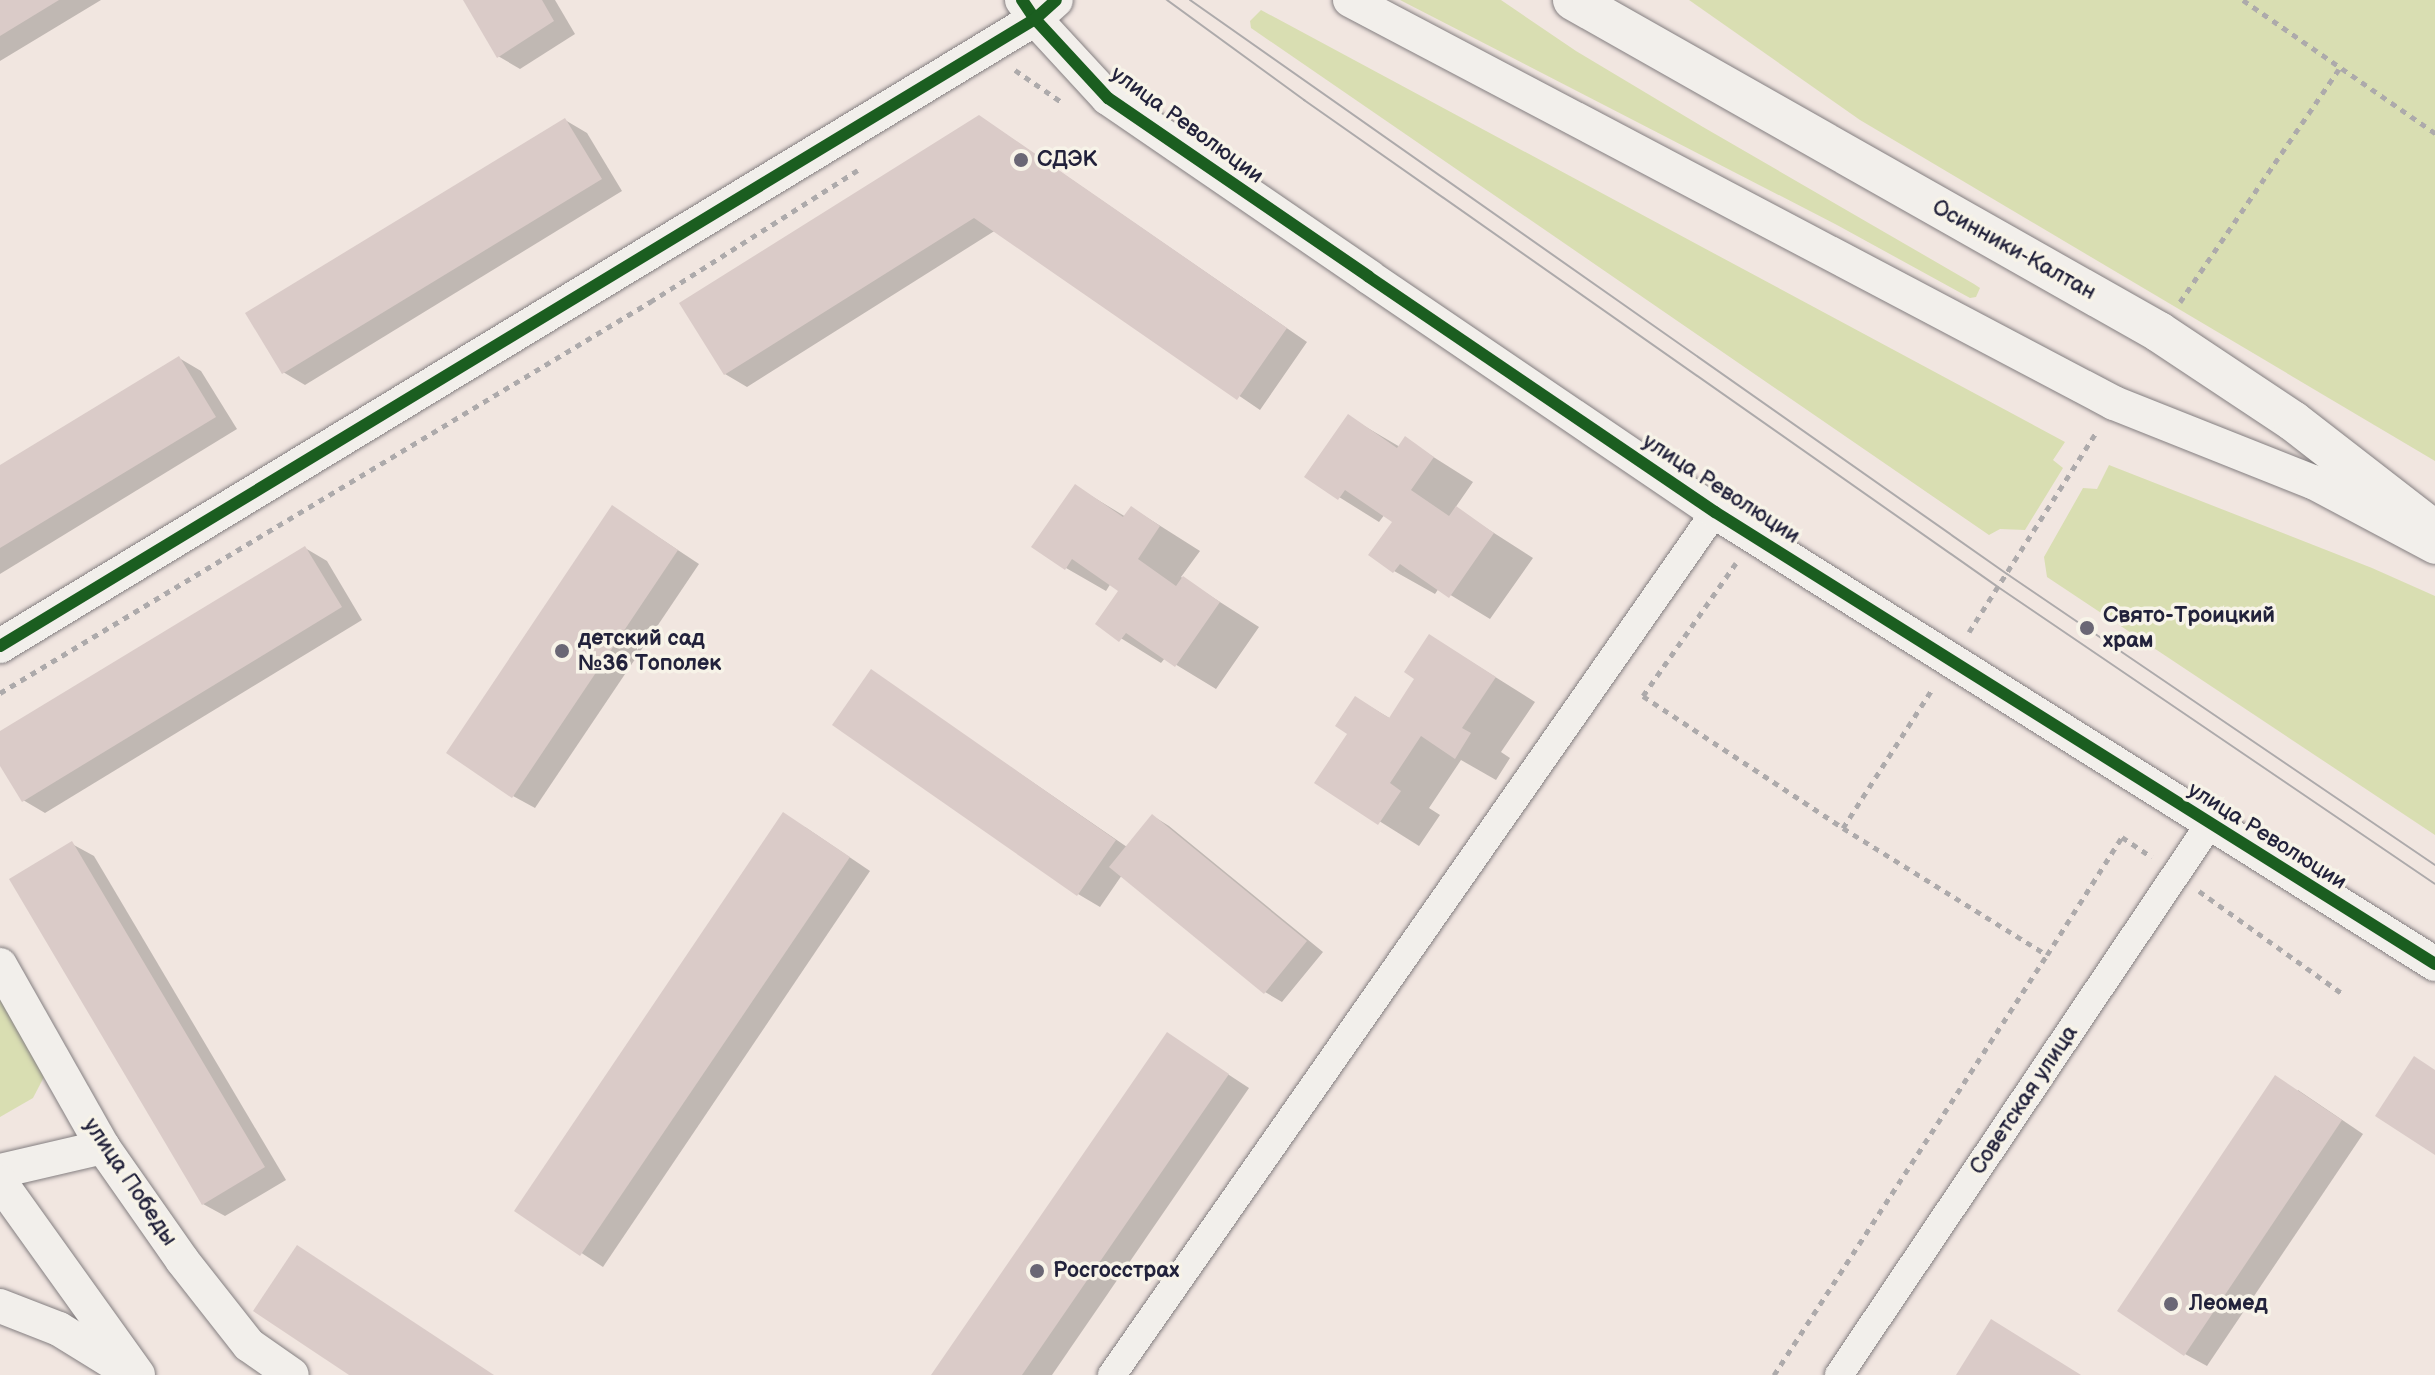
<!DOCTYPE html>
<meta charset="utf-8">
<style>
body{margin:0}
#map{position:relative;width:2435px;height:1375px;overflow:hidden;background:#f1e6e0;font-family:"Balsamiq Sans",sans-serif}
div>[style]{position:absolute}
.green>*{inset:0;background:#d9deb2}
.shadow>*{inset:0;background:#0003}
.building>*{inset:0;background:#dacbc8}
.path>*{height:5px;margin-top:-2.5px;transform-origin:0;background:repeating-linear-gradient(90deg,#adaaab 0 6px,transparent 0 12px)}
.roads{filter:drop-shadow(0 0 2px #847f81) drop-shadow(0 0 2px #847f81)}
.minor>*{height:28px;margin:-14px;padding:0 14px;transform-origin:14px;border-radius:14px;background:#f2efeb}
.tertiary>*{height:34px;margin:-17px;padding:0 17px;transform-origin:17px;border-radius:17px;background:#f2efeb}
.secondary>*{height:40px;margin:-20px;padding:0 20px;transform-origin:20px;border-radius:20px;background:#f2efeb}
.tram>*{height:2px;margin:-1px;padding:0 1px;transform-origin:1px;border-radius:1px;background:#adaaab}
.cycleway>*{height:12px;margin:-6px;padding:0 6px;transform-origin:6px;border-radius:6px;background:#1b5e20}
.dots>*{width:22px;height:22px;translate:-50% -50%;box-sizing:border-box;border:4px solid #f7f3e8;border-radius:50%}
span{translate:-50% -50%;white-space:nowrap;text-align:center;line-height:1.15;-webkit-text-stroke:7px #f7f3e8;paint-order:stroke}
.street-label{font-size:22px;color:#22223b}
.poi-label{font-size:22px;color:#22223b;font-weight:700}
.left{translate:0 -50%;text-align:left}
</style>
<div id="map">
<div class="green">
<div style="clip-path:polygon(1400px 0,1501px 0,1576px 51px,1703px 127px,1974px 284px,1980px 288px,1976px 297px,1970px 298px,1837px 225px)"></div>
<div style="clip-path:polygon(1689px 0,2435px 0,2435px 461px,1860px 120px)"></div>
<div style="clip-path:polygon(1261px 10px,2065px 442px,2053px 460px,2063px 468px,2025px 530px,2000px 529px,1989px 535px,1251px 28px,1250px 21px)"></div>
<div style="clip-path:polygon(2109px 465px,2372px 568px,2435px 596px,2435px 835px,2047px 577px,2044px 557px,2083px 488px,2097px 489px)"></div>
<div style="clip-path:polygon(0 986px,45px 1075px,33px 1098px,0 1117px)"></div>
</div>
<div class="shadow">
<div style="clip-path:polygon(0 0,101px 0,0 61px)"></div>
<div style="clip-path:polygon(465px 0,555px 0,575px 34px,520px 69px,498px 56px)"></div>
<div style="clip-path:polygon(565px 120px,587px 133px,622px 191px,305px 385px,283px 372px)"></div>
<div style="clip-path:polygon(1001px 131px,1307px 342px,1260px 410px,996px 230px,747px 387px,725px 374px)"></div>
<div style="clip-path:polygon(179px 358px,201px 371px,237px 429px,0 574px,0 467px)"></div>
<div style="clip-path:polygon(1349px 417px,1400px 447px,1405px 439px,1473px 482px,1455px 508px,1533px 558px,1490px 619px,1439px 588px,1435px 594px,1394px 571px,1394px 521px,1385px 514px,1379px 522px,1307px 477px)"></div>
<div style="clip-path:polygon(1075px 486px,1126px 517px,1132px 508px,1200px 551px,1181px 577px,1259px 627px,1216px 689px,1165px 658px,1161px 663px,1098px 624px,1121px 590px,1111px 583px,1106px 591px,1066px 568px)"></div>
<div style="clip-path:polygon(634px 521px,699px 564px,535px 808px,513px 796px)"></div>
<div style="clip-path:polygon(305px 548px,327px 561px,362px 620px,45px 813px,23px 800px,0 762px,0 734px)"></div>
<div style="clip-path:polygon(1430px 636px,1535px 702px,1501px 752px,1510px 758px,1496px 780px,1461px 760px,1429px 808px,1440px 815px,1419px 846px,1317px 782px,1349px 733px,1356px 698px,1391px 719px,1417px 678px)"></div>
<div style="clip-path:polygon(872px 672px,1127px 847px,1153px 816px,1169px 826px,1323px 952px,1282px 1002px,1265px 992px,1122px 875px,1100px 907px,1078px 894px)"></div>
<div style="clip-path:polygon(805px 827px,870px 871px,603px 1267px,517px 1211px)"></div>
<div style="clip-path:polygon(72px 844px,94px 856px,286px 1180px,225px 1216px,203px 1204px)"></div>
<div style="clip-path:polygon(1168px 1035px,1249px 1088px,1052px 1375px,933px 1375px)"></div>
<div style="clip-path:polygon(2298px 1090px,2363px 1134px,2207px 1366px,2185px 1354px)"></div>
</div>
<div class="building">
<div style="clip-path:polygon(0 0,59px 0,0 36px)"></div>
<div style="clip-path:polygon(463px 0,542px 0,554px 21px,497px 58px)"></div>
<div style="clip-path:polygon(979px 115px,1287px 328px,1237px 400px,974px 218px,724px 375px,679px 303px)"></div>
<div style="clip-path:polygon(565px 118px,602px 179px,282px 374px,245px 313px)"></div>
<div style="clip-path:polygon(179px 356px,216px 417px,0 548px,0 465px)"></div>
<div style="clip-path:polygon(1348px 414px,1397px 448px,1405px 436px,1434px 457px,1411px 490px,1449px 516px,1456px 506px,1494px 533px,1449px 598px,1400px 564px,1393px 573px,1368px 555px,1392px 522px,1345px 490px,1338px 500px,1304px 477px)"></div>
<div style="clip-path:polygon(1075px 484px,1123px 517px,1131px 506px,1160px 526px,1138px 559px,1176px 586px,1183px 576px,1220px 602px,1175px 667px,1126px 633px,1119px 642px,1095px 624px,1118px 591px,1072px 559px,1065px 570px,1031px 547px)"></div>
<div style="clip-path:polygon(612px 505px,678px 550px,512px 798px,446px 753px)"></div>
<div style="clip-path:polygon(305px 546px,342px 607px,22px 802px,0 766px,0 731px)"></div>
<div style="clip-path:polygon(1429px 634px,1496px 677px,1462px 728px,1471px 733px,1455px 759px,1421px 736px,1390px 783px,1401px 791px,1378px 825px,1314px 783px,1347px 734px,1335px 726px,1355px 696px,1389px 718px,1414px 679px,1404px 672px)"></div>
<div style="clip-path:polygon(871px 669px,1116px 840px,1077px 896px,832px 725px)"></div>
<div style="clip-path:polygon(783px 812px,850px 857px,580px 1256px,514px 1211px)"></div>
<div style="clip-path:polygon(1152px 814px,1307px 941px,1264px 994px,1109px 867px)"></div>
<div style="clip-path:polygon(72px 841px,265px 1167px,202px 1205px,9px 879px)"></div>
<div style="clip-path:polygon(1167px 1032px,1229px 1074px,1022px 1375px,931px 1375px)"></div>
<div style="clip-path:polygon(2414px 1056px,2435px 1070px,2435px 1155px,2375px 1116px)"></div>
<div style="clip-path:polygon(2275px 1075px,2342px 1120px,2184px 1356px,2117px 1311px)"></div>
<div style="clip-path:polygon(297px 1245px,494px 1375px,349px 1375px,253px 1311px)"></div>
<div style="clip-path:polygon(1991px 1319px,2081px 1375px,1956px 1375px)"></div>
</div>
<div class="path">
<div style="left:2243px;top:0;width:234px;rotate:34.7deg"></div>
<div style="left:1015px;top:70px;width:58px;rotate:34.5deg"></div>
<div style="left:2180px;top:302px;width:282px;rotate:-55.7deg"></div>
<div style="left:1736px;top:563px;width:162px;rotate:125deg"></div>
<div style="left:1643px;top:696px;width:240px;rotate:33.4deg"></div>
<div style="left:1843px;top:828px;width:240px;rotate:31.9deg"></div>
<div style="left:2047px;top:955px;width:140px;rotate:-57.6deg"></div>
<div style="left:2122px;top:837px;width:36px;rotate:34deg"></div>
<div style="left:1969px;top:632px;width:238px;rotate:-57.5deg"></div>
<div style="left:0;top:693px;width:759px;rotate:-31.03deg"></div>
<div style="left:650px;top:302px;width:246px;rotate:-32.4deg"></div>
<div style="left:1843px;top:828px;width:166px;rotate:-57.3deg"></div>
<div style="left:2199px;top:891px;width:178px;rotate:35.6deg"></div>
<div style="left:1774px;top:1375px;width:501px;rotate:-56.98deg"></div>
</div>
<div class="roads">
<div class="minor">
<div style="left:1112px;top:1375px;width:1053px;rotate:-55.06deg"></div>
<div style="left:1839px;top:1375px;width:663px;rotate:-56.07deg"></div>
</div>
<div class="tertiary">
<div style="left:1022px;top:0;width:23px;rotate:56deg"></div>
<div style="left:1035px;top:19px;width:108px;rotate:47.3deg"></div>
<div style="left:1108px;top:98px;width:316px;rotate:34.4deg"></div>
<div style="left:1369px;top:277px;width:418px;rotate:34.2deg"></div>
<div style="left:1715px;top:512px;width:850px;rotate:32.12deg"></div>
<div style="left:1350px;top:0;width:864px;rotate:27.81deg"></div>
<div style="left:2114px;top:403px;width:214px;rotate:21.7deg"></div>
<div style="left:2313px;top:482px;width:138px;rotate:28deg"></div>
<div style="left:0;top:646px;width:1210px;rotate:-31.21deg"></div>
<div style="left:1035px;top:19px;width:28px;rotate:-42deg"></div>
<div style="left:0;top:965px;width:209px;rotate:60.5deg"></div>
<div style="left:103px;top:1147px;width:138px;rotate:55deg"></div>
<div style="left:182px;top:1260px;width:108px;rotate:51.8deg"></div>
<div style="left:249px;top:1345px;width:52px;rotate:34.9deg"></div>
<div style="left:0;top:1171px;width:106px;rotate:-13.1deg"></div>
<div style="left:0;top:1182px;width:237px;rotate:54.4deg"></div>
<div style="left:0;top:1306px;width:63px;rotate:21.3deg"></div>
<div style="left:59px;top:1329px;width:80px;rotate:31.7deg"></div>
</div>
<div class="secondary">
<div style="left:1573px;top:0;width:674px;rotate:29.53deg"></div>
<div style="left:2159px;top:332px;width:161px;rotate:33.6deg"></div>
<div style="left:2293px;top:421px;width:180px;rotate:37.8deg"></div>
</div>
</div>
<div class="tram">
<div style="left:1167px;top:0;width:170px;rotate:36.1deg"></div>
<div style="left:1304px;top:100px;width:848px;rotate:35.06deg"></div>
<div style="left:1998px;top:587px;width:528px;rotate:34.2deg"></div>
<div style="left:1190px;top:0;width:998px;rotate:35.09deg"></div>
<div style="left:2007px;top:574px;width:518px;rotate:34.21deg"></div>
</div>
<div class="cycleway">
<div style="left:1022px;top:0;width:23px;rotate:56deg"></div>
<div style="left:1035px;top:19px;width:108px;rotate:47.3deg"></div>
<div style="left:1108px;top:98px;width:316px;rotate:34.4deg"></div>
<div style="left:1369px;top:277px;width:418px;rotate:34.2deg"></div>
<div style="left:1715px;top:512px;width:850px;rotate:32.12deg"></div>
<div style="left:0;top:646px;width:1210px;rotate:-31.21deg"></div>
<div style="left:1035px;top:19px;width:28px;rotate:-42deg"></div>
</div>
<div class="dots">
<div style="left:1021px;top:160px;background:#6a6775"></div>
<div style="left:2087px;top:628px;background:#6a6775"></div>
<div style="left:562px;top:651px;background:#6a6775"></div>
<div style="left:1037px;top:1271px;background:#6a6775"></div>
<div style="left:2171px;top:1304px;background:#6a6775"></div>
</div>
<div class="street-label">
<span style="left:1187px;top:125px;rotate:36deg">улица Революции</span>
<span style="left:2014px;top:250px;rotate:29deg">Осинники-Калтан</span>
<span style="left:1721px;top:489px;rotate:33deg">улица Революции</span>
<span style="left:2267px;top:836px;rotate:32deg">улица Революции</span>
<span style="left:2024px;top:1100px;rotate:-56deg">Советская улица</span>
<span style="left:130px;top:1182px;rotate:56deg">улица Победы</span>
</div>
<div class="poi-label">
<span class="left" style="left:1037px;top:160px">СДЭК</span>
<span class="left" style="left:2103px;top:628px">Свято-Троицкий<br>храм</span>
<span class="left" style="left:578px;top:651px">детский сад<br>№36 Тополек</span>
<span class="left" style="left:1053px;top:1271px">Росгосстрах</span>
<span class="left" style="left:2189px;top:1304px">Леомед</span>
</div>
</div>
